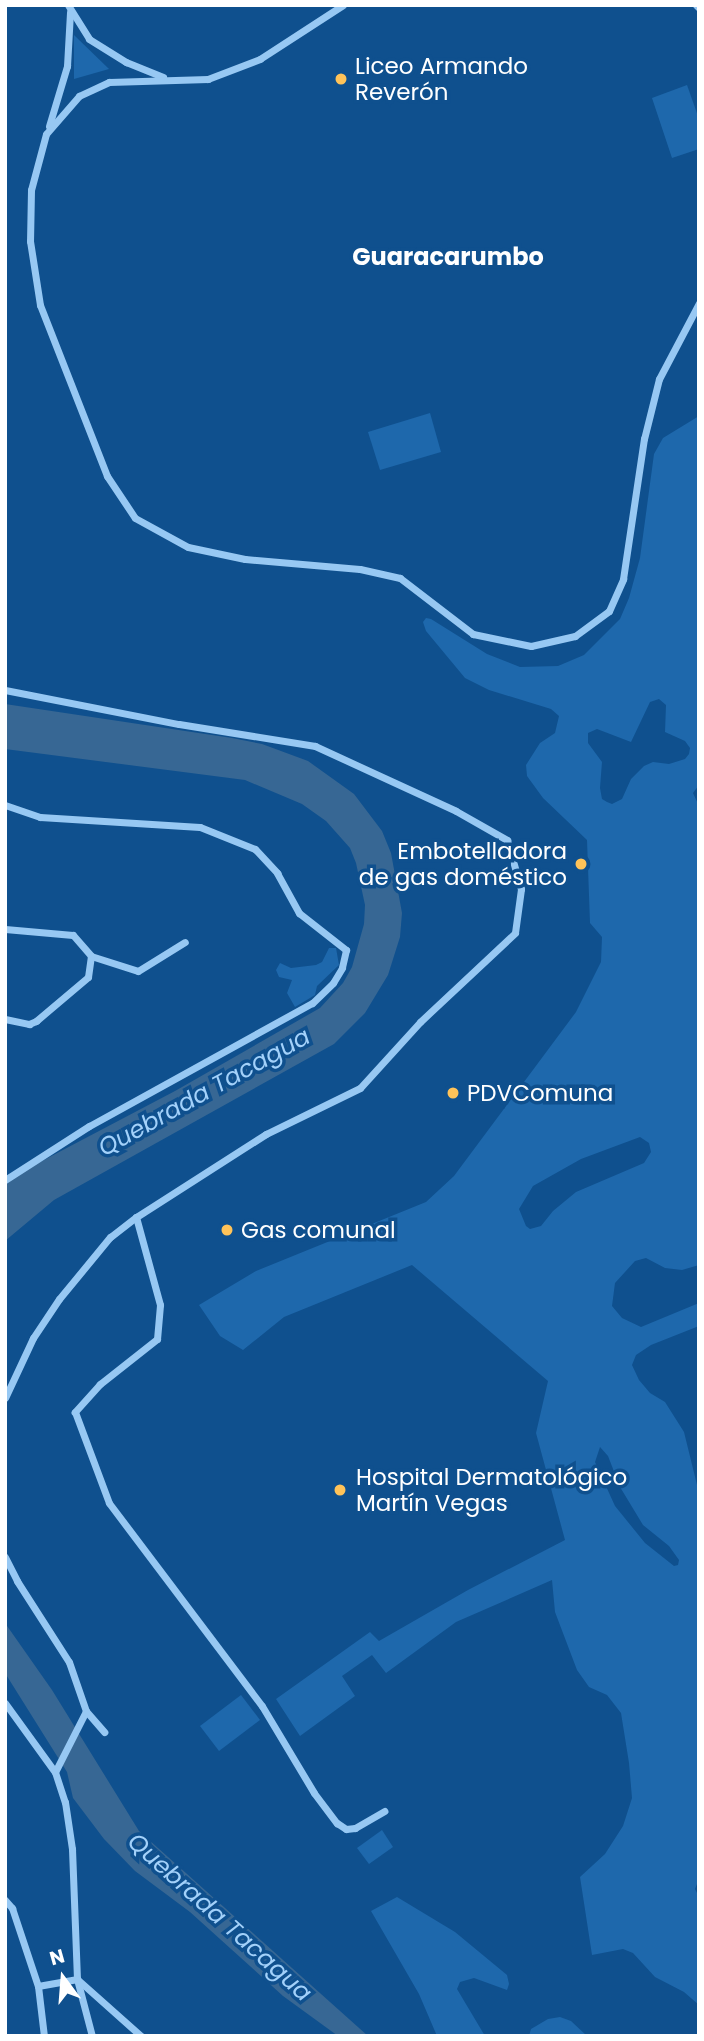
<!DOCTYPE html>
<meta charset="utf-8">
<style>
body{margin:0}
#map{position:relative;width:704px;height:2041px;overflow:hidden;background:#0f508e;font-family:Poppins,sans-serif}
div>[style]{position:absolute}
.green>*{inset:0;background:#1e68ac}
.water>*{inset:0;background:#376794}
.minor>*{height:7px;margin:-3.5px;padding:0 3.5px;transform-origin:3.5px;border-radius:3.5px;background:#97c8f3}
.dots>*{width:19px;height:19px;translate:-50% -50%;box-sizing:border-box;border:4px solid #0f508e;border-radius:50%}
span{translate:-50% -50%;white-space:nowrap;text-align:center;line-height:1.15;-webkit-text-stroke:7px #0f508e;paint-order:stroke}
.poi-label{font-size:23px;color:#fff}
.left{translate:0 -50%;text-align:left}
.right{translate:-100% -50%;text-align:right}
.neighbourhood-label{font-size:24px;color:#fff;font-weight:700}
.water-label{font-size:24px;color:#a3d1fa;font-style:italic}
.frame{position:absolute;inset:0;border:7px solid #fff;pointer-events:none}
.north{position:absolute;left:28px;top:1943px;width:70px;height:70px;-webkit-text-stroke:5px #0f508e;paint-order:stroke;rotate:344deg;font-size:19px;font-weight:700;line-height:28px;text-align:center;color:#fff}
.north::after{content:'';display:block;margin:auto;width:24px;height:32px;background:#fff;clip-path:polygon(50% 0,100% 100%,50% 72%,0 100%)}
</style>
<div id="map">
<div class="green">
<div style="clip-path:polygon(74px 35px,109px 69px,74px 79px)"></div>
<div style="clip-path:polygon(687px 85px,699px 119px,699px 149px,672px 158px,652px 98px)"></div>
<div style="clip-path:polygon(430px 413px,441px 452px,380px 470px,368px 432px)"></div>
<div style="clip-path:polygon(evenodd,699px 416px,699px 785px,693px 793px,699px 806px,699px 1265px,682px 1270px,665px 1268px,646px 1258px,635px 1261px,615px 1283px,612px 1306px,622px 1318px,641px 1327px,699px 1303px,699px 1326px,651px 1345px,636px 1355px,632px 1365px,639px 1380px,650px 1393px,665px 1402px,684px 1432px,699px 1493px,699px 1879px,695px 1889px,699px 1897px,699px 2005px,684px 1992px,655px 1977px,633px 1953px,623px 1949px,592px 1955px,580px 1877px,605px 1854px,623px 1826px,632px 1798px,629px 1763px,621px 1713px,607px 1695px,589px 1687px,577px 1670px,555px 1612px,552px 1580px,456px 1622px,386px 1673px,372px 1655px,342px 1676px,355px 1696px,300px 1736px,276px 1699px,370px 1632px,379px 1641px,468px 1590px,565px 1540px,536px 1433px,548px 1381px,412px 1265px,284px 1317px,243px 1350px,220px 1336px,199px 1305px,256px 1271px,426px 1202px,454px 1176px,576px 1012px,601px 962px,602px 937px,590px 923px,587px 840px,543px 798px,527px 776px,526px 765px,540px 743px,555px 733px,559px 716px,551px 709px,489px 690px,465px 678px,426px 631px,423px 622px,426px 618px,431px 619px,487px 654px,520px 667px,558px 666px,584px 655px,620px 619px,629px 598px,640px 558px,654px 454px,663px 438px,699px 416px,659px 699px,666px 705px,665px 732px,685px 741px,690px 748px,689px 754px,685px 759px,669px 764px,653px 762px,644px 766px,631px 779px,622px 799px,612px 804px,607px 802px,602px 799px,600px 788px,602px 762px,588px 743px,588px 733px,597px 729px,631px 742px,650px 702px,659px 699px,699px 416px,640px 1137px,649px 1143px,651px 1152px,644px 1163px,576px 1192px,553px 1211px,541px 1226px,530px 1229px,526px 1226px,519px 1209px,533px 1186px,581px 1159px,640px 1137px,699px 416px,600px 1447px,608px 1456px,620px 1487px,643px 1525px,669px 1546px,679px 1560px,678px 1565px,674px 1566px,645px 1543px,615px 1506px,595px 1462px,600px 1447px)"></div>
<div style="clip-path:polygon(329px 948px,336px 948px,339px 965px,317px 986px,315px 995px,295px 1007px,287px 993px,292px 980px,279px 977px,276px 970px,280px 963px,291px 968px,316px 965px,322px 962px)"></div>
<div style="clip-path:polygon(241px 1695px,260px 1720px,219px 1751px,200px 1726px)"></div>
<div style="clip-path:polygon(382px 1830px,393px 1847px,369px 1864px,357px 1848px)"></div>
<div style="clip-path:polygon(397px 1897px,455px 1932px,507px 1975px,509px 1984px,507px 1990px,474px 1978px,460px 1982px,457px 1989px,485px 2036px,437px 2036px,419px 1994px,371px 1911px)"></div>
<div style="clip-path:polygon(560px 2017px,571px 2021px,587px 2036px,529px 2036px,531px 2029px,548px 2019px)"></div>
</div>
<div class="water">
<div style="clip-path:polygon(5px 704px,232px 738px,262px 744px,308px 761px,354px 794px,382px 831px,391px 853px,402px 913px,400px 937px,388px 975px,365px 1013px,334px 1044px,54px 1200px,5px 1241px,5px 1185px,23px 1171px,175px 1091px,320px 1008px,343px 983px,352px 967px,364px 924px,365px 905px,356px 863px,350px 848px,326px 821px,302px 804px,245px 780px,5px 749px)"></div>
<div style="clip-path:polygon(5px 1623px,52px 1690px,139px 1831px,368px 2036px,338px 2036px,283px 1996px,190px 1912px,135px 1871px,104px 1839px,73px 1798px,67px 1772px,5px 1673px)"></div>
</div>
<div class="minor">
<div style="left:68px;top:5px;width:40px;rotate:58deg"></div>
<div style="left:89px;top:39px;width:44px;rotate:31.9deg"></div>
<div style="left:126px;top:62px;width:40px;rotate:22deg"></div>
<div style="left:343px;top:5px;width:99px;rotate:147deg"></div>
<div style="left:260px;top:59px;width:56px;rotate:159deg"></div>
<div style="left:208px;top:79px;width:99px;rotate:178.3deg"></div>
<div style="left:109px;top:82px;width:33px;rotate:155deg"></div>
<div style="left:79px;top:96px;width:50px;rotate:131deg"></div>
<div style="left:46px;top:134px;width:58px;rotate:105deg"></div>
<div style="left:31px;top:190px;width:51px;rotate:91.1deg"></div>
<div style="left:30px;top:241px;width:65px;rotate:81.1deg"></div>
<div style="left:40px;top:305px;width:184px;rotate:68.6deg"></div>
<div style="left:107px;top:476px;width:50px;rotate:56.3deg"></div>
<div style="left:135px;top:518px;width:60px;rotate:28.7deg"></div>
<div style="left:188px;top:547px;width:58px;rotate:11.9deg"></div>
<div style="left:245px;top:559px;width:115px;rotate:5deg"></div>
<div style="left:360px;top:569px;width:41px;rotate:12.7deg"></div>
<div style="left:400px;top:578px;width:92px;rotate:37.5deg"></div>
<div style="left:473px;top:634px;width:59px;rotate:11.7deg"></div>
<div style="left:531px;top:646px;width:45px;rotate:-12.8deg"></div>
<div style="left:575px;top:636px;width:42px;rotate:-36.3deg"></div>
<div style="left:609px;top:611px;width:35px;rotate:-66deg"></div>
<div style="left:623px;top:579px;width:142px;rotate:-81.5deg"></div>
<div style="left:644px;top:439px;width:62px;rotate:-76deg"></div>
<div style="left:659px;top:379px;width:86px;rotate:-62.2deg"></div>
<div style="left:696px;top:5px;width:4px;rotate:45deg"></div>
<div style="left:49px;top:126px;width:63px;rotate:-73.3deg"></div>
<div style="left:67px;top:66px;width:54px;rotate:-86.8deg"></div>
<div style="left:5px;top:690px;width:177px;rotate:11.1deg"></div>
<div style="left:179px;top:724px;width:138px;rotate:9.2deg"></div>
<div style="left:315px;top:746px;width:155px;rotate:24.7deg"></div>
<div style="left:456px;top:811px;width:59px;rotate:29.6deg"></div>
<div style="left:507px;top:840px;width:51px;rotate:74.1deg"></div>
<div style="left:521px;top:889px;width:44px;rotate:97.8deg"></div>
<div style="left:515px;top:933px;width:130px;rotate:136.9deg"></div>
<div style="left:420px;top:1022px;width:89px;rotate:132.3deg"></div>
<div style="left:360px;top:1088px;width:105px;rotate:153.9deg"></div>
<div style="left:266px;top:1134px;width:154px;rotate:147.4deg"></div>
<div style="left:136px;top:1217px;width:33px;rotate:142deg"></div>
<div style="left:110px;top:1237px;width:80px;rotate:129.4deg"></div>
<div style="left:59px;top:1299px;width:47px;rotate:123.7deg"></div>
<div style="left:33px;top:1338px;width:66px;rotate:115deg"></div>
<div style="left:5px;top:805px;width:37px;rotate:19deg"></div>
<div style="left:40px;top:817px;width:160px;rotate:3.6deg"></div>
<div style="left:200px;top:827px;width:59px;rotate:21.8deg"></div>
<div style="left:255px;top:849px;width:33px;rotate:47deg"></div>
<div style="left:277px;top:873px;width:46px;rotate:61.2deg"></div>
<div style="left:299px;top:913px;width:60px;rotate:38.2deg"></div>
<div style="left:346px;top:950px;width:18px;rotate:103deg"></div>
<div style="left:342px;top:968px;width:17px;rotate:121deg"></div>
<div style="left:333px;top:983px;width:29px;rotate:136deg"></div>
<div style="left:312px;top:1003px;width:255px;rotate:151.1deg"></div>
<div style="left:89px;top:1126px;width:100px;rotate:147.3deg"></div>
<div style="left:5px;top:929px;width:68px;rotate:5deg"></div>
<div style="left:73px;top:935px;width:28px;rotate:49deg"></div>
<div style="left:91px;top:956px;width:49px;rotate:17.7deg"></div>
<div style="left:138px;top:971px;width:55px;rotate:-31.7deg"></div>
<div style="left:5px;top:1019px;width:25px;rotate:12deg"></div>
<div style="left:29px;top:1024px;width:8px;rotate:-23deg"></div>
<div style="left:36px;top:1021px;width:68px;rotate:-40.2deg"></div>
<div style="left:88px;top:977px;width:21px;rotate:-82deg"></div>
<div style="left:136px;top:1217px;width:91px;rotate:74.7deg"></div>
<div style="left:160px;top:1305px;width:34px;rotate:95deg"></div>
<div style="left:157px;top:1339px;width:73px;rotate:141.7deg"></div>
<div style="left:100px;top:1384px;width:38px;rotate:132deg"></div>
<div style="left:75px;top:1412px;width:97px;rotate:69.5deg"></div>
<div style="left:109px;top:1503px;width:254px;rotate:53deg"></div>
<div style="left:262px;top:1706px;width:101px;rotate:59.1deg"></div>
<div style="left:314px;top:1793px;width:38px;rotate:53deg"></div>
<div style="left:337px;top:1823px;width:11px;rotate:34deg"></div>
<div style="left:346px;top:1829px;width:9px;rotate:-6deg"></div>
<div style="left:355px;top:1828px;width:34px;rotate:-30deg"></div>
<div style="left:5px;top:1557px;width:27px;rotate:63deg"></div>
<div style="left:17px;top:1581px;width:96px;rotate:57.3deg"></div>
<div style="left:69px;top:1662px;width:52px;rotate:70.9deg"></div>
<div style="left:86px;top:1711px;width:28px;rotate:49deg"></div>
<div style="left:5px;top:1703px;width:85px;rotate:54.1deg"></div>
<div style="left:86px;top:1711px;width:68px;rotate:116.9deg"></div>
<div style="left:55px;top:1772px;width:32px;rotate:72deg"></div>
<div style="left:65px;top:1802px;width:48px;rotate:81.5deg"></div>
<div style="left:72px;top:1849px;width:130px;rotate:87.8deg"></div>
<div style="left:77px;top:1979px;width:59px;rotate:75.3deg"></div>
<div style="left:5px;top:1900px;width:11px;rotate:49deg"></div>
<div style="left:12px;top:1908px;width:82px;rotate:71.6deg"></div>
<div style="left:38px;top:1986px;width:40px;rotate:-10deg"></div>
<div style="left:77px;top:1979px;width:86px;rotate:41.7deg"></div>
<div style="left:38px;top:1986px;width:50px;rotate:83.2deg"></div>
</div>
<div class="dots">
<div style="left:341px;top:79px;background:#ffc359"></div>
<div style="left:581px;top:864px;background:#ffc359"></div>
<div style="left:453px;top:1093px;background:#ffc359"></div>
<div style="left:227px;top:1230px;background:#ffc359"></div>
<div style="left:340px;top:1490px;background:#ffc359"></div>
</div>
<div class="poi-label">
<span class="left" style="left:355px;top:79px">Liceo Armando<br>Reverón</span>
<span class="right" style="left:567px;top:864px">Embotelladora<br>de gas doméstico</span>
<span class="left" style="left:467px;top:1093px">PDVComuna</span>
<span class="left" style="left:241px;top:1230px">Gas comunal</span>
<span class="left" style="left:356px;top:1490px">Hospital Dermatológico<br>Martín Vegas</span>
</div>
<div class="neighbourhood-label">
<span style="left:448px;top:257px">Guaracarumbo</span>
</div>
<div class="water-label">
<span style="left:204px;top:1092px;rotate:-29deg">Quebrada Tacagua</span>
<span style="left:220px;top:1917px;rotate:42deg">Quebrada Tacagua</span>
</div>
<div class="frame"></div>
<div class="north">N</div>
</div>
